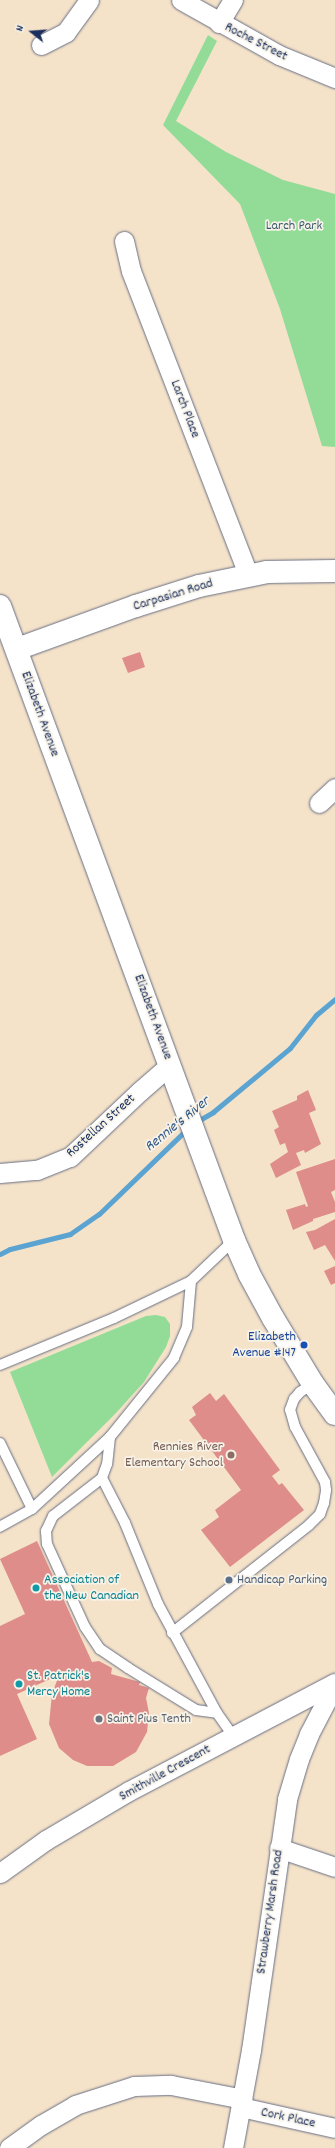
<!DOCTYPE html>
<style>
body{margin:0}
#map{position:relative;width:335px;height:2148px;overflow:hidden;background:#f4e2c9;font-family:Dekko,sans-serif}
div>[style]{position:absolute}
.green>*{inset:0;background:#92dc98}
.stream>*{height:5px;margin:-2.5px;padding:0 2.5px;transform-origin:2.5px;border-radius:2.5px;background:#5ba4d2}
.building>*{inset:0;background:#de8d8b}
.roads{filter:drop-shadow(0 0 1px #676e83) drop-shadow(0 0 1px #676e83)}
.lane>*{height:10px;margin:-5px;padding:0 5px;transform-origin:5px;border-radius:5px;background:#fff}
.street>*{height:19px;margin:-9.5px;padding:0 9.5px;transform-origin:9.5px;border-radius:9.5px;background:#fff}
.secondary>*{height:22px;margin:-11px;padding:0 11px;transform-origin:11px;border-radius:11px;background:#fff}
.dots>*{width:11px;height:11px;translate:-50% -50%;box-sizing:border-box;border:2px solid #f7f3e8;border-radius:50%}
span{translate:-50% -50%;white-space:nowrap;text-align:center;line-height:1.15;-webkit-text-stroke:3.5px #f7f3e8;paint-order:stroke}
.street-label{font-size:14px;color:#1b2f5e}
.park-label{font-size:14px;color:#395a6c}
.transit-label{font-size:14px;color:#164399}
.right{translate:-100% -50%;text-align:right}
.education-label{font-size:14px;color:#785e54}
.culture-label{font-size:14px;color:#0d838f}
.left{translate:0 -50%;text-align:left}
.service-label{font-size:14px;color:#4e5e75}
.worship-label{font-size:14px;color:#5b616d}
.water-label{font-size:15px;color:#315887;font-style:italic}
.north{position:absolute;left:12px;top:12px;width:40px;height:40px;-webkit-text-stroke:3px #f7f3e8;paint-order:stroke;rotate:287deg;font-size:11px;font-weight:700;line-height:16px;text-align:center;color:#1b2f5e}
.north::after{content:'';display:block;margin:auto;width:14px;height:18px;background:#1b2f5e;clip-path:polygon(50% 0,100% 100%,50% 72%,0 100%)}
</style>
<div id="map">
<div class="green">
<div style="clip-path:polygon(208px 35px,217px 41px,176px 121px,226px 152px,283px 180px,335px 194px,335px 447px,322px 446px,280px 309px,240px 204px,163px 125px)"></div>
<div style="clip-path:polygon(156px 1315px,165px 1317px,170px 1324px,170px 1336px,166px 1347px,144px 1382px,116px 1413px,52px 1477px,10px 1372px,146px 1316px)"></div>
</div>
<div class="stream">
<div style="left:196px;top:1122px;width:20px;rotate:-30deg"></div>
<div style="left:213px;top:1112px;width:100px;rotate:-39.7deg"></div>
<div style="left:290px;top:1048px;width:42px;rotate:-51.8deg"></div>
<div style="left:316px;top:1015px;width:25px;rotate:-40deg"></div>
<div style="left:0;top:1254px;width:11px;rotate:-27deg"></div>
<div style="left:10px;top:1249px;width:62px;rotate:-14deg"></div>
<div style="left:70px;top:1234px;width:35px;rotate:-35deg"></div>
<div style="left:99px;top:1214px;width:124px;rotate:-44deg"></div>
</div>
<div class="building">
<div style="clip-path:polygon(140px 652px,145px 667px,128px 673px,122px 658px)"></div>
<div style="clip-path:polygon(308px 1090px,316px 1110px,309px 1113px,321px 1144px,305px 1153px,304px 1150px,296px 1153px,301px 1165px,276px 1178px,270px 1164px,288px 1152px,285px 1143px,280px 1145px,274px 1130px,279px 1127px,272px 1111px,297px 1100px,297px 1096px)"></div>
<div style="clip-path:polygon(335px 1159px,335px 1190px,331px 1192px,335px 1202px,335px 1212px,313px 1219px,313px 1221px,293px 1230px,286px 1210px,305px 1204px,306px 1207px,308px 1206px,296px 1172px)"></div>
<div style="clip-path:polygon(335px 1219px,335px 1261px,325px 1245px,314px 1250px,306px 1232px,315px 1230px)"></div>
<div style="clip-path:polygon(335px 1266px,335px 1283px,331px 1285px,324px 1271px)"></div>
<div style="clip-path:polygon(210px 1393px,216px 1401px,224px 1394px,280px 1470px,272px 1476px,279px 1485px,282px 1483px,304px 1510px,230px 1567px,201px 1530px,219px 1517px,215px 1510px,241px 1490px,189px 1420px,196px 1415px,192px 1407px)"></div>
<div style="clip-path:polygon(37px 1541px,92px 1662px,99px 1661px,112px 1668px,111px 1674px,140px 1682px,139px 1685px,149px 1688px,146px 1698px,149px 1713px,147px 1732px,136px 1752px,113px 1766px,87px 1766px,73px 1760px,59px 1748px,49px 1724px,52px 1694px,59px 1675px,17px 1694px,37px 1739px,0 1756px,0 1626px,25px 1614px,0 1559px)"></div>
</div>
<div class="roads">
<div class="lane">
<div style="left:191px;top:1281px;width:59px;rotate:-43.6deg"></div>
<div style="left:0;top:1365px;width:123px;rotate:-22.4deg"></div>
<div style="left:114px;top:1318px;width:85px;rotate:-25.7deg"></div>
<div style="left:191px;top:1281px;width:46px;rotate:95deg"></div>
<div style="left:187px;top:1327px;width:34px;rotate:113deg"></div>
<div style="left:174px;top:1358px;width:102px;rotate:129deg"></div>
<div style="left:110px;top:1437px;width:106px;rotate:137.3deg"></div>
<div style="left:32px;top:1509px;width:37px;rotate:151deg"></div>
<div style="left:110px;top:1437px;width:27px;rotate:96deg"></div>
<div style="left:107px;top:1464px;width:15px;rotate:110deg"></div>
<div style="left:102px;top:1478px;width:62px;rotate:142.2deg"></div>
<div style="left:53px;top:1516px;width:17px;rotate:115deg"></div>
<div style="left:46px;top:1531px;width:13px;rotate:86deg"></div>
<div style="left:47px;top:1544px;width:91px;rotate:65.4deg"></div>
<div style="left:85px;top:1627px;width:27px;rotate:56deg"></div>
<div style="left:100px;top:1649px;width:34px;rotate:34deg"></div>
<div style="left:128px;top:1668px;width:80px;rotate:31.7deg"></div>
<div style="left:196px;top:1710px;width:21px;rotate:8deg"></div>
<div style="left:0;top:1443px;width:73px;rotate:64.1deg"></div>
<div style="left:102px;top:1478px;width:51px;rotate:62.9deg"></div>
<div style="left:125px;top:1523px;width:87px;rotate:67.8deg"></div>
<div style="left:158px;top:1604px;width:124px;rotate:61.6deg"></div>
<div style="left:217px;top:1713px;width:28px;rotate:55deg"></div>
<div style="left:172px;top:1633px;width:174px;rotate:-38.2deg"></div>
<div style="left:309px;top:1525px;width:16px;rotate:-45deg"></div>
<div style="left:320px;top:1514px;width:12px;rotate:-70deg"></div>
<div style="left:324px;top:1503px;width:13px;rotate:-81deg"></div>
<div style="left:326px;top:1490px;width:8px;rotate:-97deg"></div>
<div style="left:325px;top:1482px;width:63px;rotate:-118.6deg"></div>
<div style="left:295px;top:1427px;width:18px;rotate:-106deg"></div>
<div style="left:290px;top:1410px;width:12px;rotate:-70deg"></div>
<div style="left:294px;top:1399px;width:9px;rotate:-49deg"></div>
<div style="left:300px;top:1392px;width:15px;rotate:-32deg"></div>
</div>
<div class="street">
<div style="left:181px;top:0;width:112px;rotate:29.3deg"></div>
<div style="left:279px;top:55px;width:61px;rotate:22.3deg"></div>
<div style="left:219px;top:23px;width:27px;rotate:-59deg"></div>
<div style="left:41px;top:45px;width:28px;rotate:-27deg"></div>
<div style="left:66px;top:32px;width:39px;rotate:-54deg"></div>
<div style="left:124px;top:241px;width:31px;rotate:77deg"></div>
<div style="left:131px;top:271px;width:326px;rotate:68.9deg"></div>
<div style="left:319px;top:803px;width:22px;rotate:-43deg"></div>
<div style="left:0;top:1173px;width:37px;rotate:-5deg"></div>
<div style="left:37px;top:1170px;width:35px;rotate:-22deg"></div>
<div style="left:70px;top:1157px;width:96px;rotate:-43.3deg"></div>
<div style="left:140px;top:1091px;width:40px;rotate:-41deg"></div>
<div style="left:279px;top:1848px;width:59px;rotate:18.7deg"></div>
<div style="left:0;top:1873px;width:57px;rotate:-35.7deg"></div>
<div style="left:46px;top:1840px;width:96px;rotate:-30.6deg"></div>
<div style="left:129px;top:1791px;width:233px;rotate:-27.7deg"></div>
<div style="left:241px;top:2107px;width:96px;rotate:12.6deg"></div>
<div style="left:9px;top:2148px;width:39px;rotate:-36deg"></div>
<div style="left:41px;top:2125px;width:39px;rotate:-30deg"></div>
<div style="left:75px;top:2105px;width:62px;rotate:-17.9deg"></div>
<div style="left:134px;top:2086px;width:37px;rotate:-2deg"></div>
<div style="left:171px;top:2085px;width:73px;rotate:11deg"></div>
<div style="left:233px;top:2148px;width:100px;rotate:-79.6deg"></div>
<div style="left:251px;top:2050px;width:254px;rotate:-81.8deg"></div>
<div style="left:287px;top:1799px;width:42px;rotate:-73.3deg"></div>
<div style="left:299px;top:1759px;width:27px;rotate:-68deg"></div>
<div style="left:309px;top:1734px;width:56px;rotate:-62.5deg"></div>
</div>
<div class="secondary">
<div style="left:0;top:606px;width:676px;rotate:69.74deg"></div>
<div style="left:234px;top:1240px;width:37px;rotate:66deg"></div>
<div style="left:249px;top:1274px;width:50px;rotate:61.4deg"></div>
<div style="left:273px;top:1318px;width:77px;rotate:58.8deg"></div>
<div style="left:313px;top:1384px;width:37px;rotate:54deg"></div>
<div style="left:17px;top:649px;width:127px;rotate:-19.9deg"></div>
<div style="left:136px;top:606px;width:66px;rotate:-17.6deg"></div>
<div style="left:199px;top:586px;width:69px;rotate:-11.6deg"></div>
<div style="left:267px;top:572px;width:68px;rotate:-0.8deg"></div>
</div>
</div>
<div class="dots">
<div style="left:304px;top:1345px;background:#1a4fb4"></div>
<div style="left:231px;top:1455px;background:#8d6e63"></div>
<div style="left:229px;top:1580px;background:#5c6f8a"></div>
<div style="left:36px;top:1588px;background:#0f9aa8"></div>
<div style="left:19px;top:1684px;background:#0f9aa8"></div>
<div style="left:99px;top:1719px;background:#6b7280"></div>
</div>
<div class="street-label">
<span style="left:256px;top:42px;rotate:27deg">Roche Street</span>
<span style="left:185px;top:409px;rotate:69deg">Larch Place</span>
<span style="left:173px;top:595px;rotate:-17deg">Carpasian Road</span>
<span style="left:40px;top:714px;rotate:70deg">Elizabeth Avenue</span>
<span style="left:153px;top:1017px;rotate:70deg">Elizabeth Avenue</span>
<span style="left:101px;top:1126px;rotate:-42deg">Rostellan Street</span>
<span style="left:165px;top:1773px;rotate:-29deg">Smithville Crescent</span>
<span style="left:270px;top:1912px;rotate:-82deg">Strawberry Marsh Road</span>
<span style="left:288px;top:2118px;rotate:12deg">Cork Place</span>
</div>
<div class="park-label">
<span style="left:294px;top:226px">Larch Park</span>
</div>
<div class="transit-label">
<span class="right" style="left:296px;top:1345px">Elizabeth<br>Avenue #147</span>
</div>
<div class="education-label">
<span class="right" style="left:223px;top:1455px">Rennies River<br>Elementary School</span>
</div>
<div class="culture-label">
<span class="left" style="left:44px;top:1588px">Association of<br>the New Canadian</span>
<span class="left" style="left:27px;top:1684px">St. Patrick's<br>Mercy Home</span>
</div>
<div class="service-label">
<span class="left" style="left:237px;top:1580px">Handicap Parking</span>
</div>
<div class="worship-label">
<span class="left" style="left:107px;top:1719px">Saint Pius Tenth</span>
</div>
<div class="water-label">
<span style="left:178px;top:1125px;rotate:-39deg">Rennie's River</span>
</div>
<div class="north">N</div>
</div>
